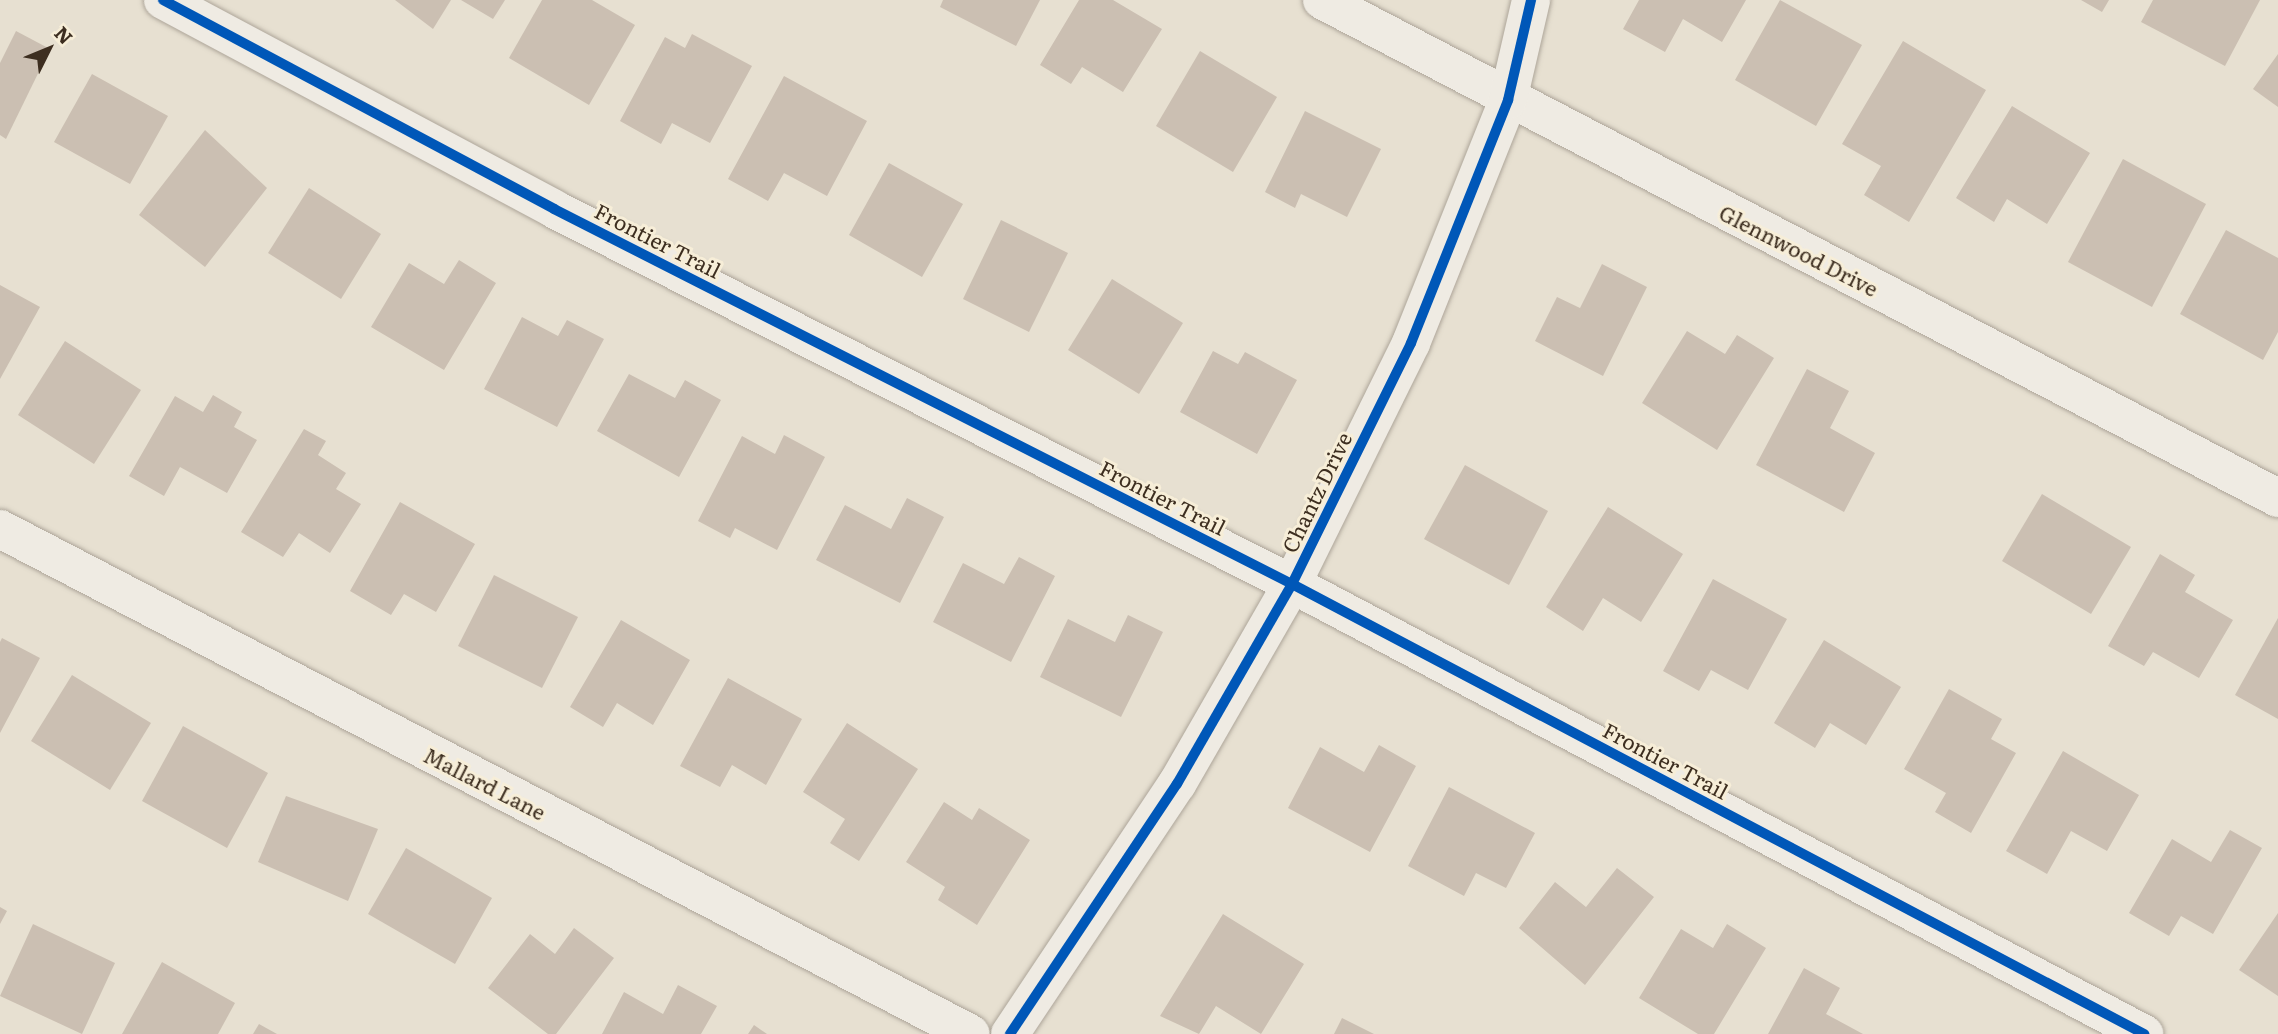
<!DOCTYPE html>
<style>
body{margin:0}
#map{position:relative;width:2278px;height:1034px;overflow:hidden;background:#e7e0d1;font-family:Literata,serif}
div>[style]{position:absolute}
.building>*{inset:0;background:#cbbfb2}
.roads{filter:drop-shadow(0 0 2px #ada599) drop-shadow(0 0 2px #ada599)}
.minor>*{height:38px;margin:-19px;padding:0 19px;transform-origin:19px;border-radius:19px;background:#efebe3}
.tertiary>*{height:38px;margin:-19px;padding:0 19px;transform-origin:19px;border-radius:19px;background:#efebe3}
.cycleway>*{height:10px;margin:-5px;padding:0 5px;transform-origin:5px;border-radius:5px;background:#0057b8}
span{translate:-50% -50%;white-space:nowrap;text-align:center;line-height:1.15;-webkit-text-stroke:6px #f7eed8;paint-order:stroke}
.street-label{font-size:21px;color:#3d2e20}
.north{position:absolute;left:14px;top:14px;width:70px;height:70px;-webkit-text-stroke:5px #f7eed8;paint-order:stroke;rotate:47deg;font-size:19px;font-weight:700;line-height:28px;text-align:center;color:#3d2e20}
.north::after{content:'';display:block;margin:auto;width:24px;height:32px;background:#3d2e20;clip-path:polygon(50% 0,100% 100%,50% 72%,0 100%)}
</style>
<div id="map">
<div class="building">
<div style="clip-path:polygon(395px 0,451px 0,433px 29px)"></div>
<div style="clip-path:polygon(461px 0,505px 0,493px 19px)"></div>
<div style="clip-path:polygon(542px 0,592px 0,635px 25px,589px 105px,509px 58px)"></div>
<div style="clip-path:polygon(943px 0,1040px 0,1016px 46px,940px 7px)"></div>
<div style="clip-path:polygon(1079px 0,1113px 0,1162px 29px,1123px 92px,1082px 67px,1071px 84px,1040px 65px)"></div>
<div style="clip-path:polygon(1639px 0,1746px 0,1722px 42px,1683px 19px,1665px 52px,1623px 29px)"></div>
<div style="clip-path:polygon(1780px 0,1862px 45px,1816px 126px,1735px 80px)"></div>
<div style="clip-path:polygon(2081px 0,2109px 0,2102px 12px)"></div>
<div style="clip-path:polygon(2153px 0,2260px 0,2225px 66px,2141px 22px)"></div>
<div style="clip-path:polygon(16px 31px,50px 49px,6px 139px,0 135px,0 63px)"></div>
<div style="clip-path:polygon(692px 34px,752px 66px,710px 143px,672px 123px,661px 144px,620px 121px,665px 37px,685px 48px)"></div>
<div style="clip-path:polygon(1903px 41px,1986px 90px,1909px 222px,1864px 195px,1881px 166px,1842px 144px)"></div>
<div style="clip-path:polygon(1200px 51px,1277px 97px,1233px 172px,1156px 126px)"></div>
<div style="clip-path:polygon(2278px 54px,2278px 107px,2253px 89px)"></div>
<div style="clip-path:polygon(92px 74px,168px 116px,130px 184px,54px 142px)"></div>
<div style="clip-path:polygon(784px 76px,867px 121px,827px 196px,784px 173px,768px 201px,728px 179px)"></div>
<div style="clip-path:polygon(2012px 106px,2090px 153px,2047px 224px,2007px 199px,1994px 222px,1956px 198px)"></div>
<div style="clip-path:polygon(1305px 111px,1381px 149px,1347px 217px,1301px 194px,1295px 208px,1265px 192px)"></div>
<div style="clip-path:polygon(205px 130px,267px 188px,205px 267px,139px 215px)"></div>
<div style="clip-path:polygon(2123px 159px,2206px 204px,2152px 307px,2068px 262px)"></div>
<div style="clip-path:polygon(889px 163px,963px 204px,922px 277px,849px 235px)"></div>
<div style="clip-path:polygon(309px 188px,381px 234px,341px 299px,268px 253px)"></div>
<div style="clip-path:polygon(1001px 220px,1068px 253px,1029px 332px,963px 299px)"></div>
<div style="clip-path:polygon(2226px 230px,2278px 258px,2278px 332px,2263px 360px,2180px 314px)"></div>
<div style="clip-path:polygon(459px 260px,496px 283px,444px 370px,371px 327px,409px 263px,444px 284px)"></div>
<div style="clip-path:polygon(1602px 264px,1647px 287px,1603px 376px,1535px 341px,1557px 297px,1580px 308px)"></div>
<div style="clip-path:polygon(1112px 279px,1183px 323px,1139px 394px,1068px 350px)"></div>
<div style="clip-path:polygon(0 285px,40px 307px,0 379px)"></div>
<div style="clip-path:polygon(522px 317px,558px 336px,567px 320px,604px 339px,557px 427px,484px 389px)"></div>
<div style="clip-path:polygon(1687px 331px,1725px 354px,1737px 335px,1774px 358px,1717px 450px,1642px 403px)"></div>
<div style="clip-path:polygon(65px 341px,141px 390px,94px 464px,18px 415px)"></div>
<div style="clip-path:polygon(1213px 351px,1238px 364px,1245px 352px,1297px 380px,1257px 454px,1180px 412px)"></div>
<div style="clip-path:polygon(1807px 369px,1849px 391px,1830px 428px,1875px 453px,1844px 512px,1756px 465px)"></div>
<div style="clip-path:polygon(629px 374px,675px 398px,685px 380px,721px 400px,679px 477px,597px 431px)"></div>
<div style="clip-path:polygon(213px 395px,242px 412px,234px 427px,257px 440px,227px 493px,180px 467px,164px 496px,129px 476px,175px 396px,203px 412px)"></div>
<div style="clip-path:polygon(304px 429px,326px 441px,318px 455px,346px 473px,336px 489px,361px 504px,330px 553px,299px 533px,283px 557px,241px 532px)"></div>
<div style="clip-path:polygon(784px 435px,825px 457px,777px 550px,735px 528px,730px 538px,698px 521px,742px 436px,775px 454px)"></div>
<div style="clip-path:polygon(1465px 465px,1548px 511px,1509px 585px,1424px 539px)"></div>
<div style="clip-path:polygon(2042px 494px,2131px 547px,2091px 614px,2002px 561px)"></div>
<div style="clip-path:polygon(907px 498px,944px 517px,900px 603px,816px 560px,845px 505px,891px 529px)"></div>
<div style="clip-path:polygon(400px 502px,475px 544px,436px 612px,404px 594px,391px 615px,350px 591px)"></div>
<div style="clip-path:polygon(1608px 507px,1683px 554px,1641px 622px,1603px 598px,1583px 631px,1546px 607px)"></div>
<div style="clip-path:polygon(2160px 554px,2195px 575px,2185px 592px,2233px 620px,2199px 678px,2153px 652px,2144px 666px,2108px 646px)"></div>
<div style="clip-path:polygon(1019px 557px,1055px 576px,1011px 662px,933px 622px,963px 563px,1004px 584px)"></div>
<div style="clip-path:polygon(494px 575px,578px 617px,542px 688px,458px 646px)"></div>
<div style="clip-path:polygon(1713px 579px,1787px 619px,1748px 690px,1711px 670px,1699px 691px,1663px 671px)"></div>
<div style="clip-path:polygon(1128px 615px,1163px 632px,1121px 717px,1040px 677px,1068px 619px,1115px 642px)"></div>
<div style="clip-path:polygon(2278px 618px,2278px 719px,2235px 695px)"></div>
<div style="clip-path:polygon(621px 620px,690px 660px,653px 725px,617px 703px,603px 727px,570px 707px)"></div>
<div style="clip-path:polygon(2px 638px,40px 658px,0 733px,0 642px)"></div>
<div style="clip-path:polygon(1824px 640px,1901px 687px,1866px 745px,1830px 723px,1815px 748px,1774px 723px)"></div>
<div style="clip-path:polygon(72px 675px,151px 723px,110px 790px,31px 741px)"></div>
<div style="clip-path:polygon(728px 678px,802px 719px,766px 785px,732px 765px,720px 787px,680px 766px)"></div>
<div style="clip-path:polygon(1949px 689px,2002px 719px,1991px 739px,2016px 753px,1971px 833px,1935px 812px,1946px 793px,1904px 769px)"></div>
<div style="clip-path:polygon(847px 723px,918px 769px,859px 861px,830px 843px,845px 819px,803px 792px)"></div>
<div style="clip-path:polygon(183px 726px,268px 773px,227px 848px,142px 801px)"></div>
<div style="clip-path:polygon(1379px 745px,1416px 766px,1370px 852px,1288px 808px,1320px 747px,1364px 772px)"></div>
<div style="clip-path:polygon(2063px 751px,2139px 795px,2107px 851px,2071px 831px,2047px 874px,2006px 851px)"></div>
<div style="clip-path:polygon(1449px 787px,1535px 833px,1506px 888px,1476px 873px,1464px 896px,1408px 866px)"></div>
<div style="clip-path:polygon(286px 796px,378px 829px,348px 901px,258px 862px)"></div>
<div style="clip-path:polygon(944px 802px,972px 820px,979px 808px,1030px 840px,977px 925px,938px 900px,945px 887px,906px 862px)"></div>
<div style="clip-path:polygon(2230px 830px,2262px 848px,2213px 934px,2181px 916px,2169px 936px,2129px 913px,2172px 839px,2211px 862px)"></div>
<div style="clip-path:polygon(406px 848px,492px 898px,455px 964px,368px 914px)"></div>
<div style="clip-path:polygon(1617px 868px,1654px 897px,1585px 985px,1519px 928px,1555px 882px,1586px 907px)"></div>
<div style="clip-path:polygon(0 907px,7px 911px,0 924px)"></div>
<div style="clip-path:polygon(2278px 913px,2278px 996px,2239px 970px)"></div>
<div style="clip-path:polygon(1223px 914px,1304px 964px,1261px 1034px,1216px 1006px,1199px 1034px,1160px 1016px)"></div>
<div style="clip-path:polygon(33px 924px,115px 963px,82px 1034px,0 996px)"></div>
<div style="clip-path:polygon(1727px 924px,1766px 948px,1714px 1034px,1698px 1034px,1639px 998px,1681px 929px,1713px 948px)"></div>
<div style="clip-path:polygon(574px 928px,614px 958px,556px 1034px,548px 1034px,488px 988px,530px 934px,555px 954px)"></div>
<div style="clip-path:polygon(162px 962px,235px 1003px,218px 1034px,122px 1034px)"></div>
<div style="clip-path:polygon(1804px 968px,1840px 988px,1826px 1014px,1863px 1034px,1768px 1034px)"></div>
<div style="clip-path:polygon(678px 985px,717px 1006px,701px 1034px,602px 1034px,624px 992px,663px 1014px)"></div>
<div style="clip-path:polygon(1342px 1018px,1374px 1034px,1334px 1034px)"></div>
<div style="clip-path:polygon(259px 1024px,277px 1034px,253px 1034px)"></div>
<div style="clip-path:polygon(754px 1025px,767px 1034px,748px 1034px)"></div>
</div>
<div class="roads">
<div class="minor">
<div style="left:163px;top:0;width:443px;rotate:28.1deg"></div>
<div style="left:554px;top:209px;width:828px;rotate:26.94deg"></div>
<div style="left:1292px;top:584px;width:964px;rotate:27.84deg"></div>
<div style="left:1322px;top:0;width:1078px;rotate:27.52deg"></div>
<div style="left:0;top:529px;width:1094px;rotate:27.48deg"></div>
</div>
<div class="tertiary">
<div style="left:1010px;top:1034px;width:301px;rotate:-56.3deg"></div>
<div style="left:1177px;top:784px;width:231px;rotate:-60.1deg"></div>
<div style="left:1292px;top:584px;width:269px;rotate:-63.7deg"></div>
<div style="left:1411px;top:343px;width:262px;rotate:-68.2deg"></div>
<div style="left:1508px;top:100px;width:103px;rotate:-77deg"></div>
</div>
</div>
<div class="cycleway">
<div style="left:163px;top:0;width:443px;rotate:28.1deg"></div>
<div style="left:554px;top:209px;width:828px;rotate:26.94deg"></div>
<div style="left:1292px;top:584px;width:964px;rotate:27.84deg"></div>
<div style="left:1010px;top:1034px;width:301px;rotate:-56.3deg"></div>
<div style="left:1177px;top:784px;width:231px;rotate:-60.1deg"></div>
<div style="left:1292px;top:584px;width:269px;rotate:-63.7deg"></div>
<div style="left:1411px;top:343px;width:262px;rotate:-68.2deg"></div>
<div style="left:1508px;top:100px;width:103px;rotate:-77deg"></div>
</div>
<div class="street-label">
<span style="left:658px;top:240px;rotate:27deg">Frontier Trail</span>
<span style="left:1799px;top:250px;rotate:27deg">Glennwood Drive</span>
<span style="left:1316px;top:492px;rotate:-64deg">Chantz Drive</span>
<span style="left:1163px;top:497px;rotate:27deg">Frontier Trail</span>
<span style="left:1666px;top:760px;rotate:28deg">Frontier Trail</span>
<span style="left:485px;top:783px;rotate:27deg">Mallard Lane</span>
</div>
<div class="north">N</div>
</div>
